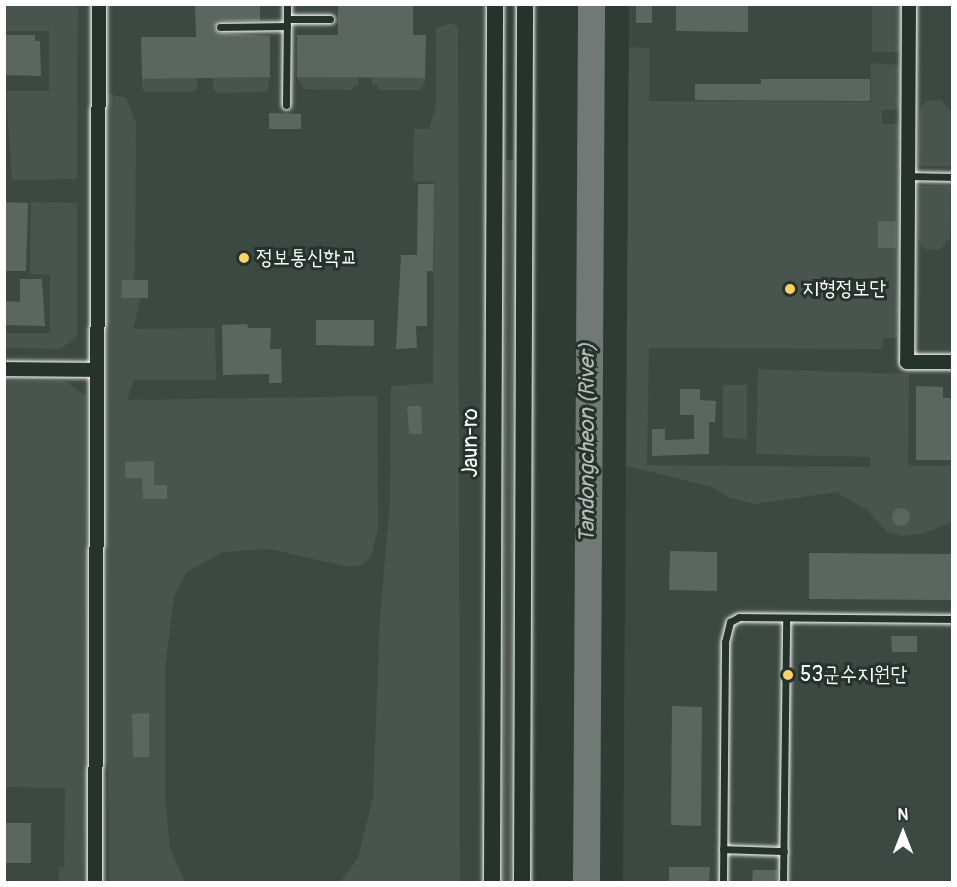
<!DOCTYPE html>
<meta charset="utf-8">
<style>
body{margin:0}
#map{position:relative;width:957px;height:887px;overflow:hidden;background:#2f3b35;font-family:Pangolin,"Poor Story",sans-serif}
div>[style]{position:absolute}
.built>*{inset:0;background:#3c4842}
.green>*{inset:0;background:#4a544f}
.river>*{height:27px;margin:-13.5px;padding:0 13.5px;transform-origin:13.5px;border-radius:13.5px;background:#707975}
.building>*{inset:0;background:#5b6661}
.round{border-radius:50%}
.roads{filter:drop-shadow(0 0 2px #fff) drop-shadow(0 0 2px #fff)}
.service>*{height:7px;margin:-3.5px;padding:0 3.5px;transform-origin:3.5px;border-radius:3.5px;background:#26332d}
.minor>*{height:14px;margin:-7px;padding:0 7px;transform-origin:7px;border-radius:7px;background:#26332d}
.tertiary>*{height:16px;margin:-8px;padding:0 8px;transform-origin:8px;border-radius:8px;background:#26332d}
.dots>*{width:16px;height:16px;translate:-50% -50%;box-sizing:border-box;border:3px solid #26332d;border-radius:50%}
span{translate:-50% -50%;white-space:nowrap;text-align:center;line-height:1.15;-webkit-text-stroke:6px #26332d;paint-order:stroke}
.poi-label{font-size:21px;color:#fff}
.left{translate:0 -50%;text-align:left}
.street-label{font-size:21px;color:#fff}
.water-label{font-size:22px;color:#b8bcba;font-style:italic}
.frame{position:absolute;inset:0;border:6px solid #fff;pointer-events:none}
.north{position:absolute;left:873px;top:803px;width:60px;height:60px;-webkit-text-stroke:4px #26332d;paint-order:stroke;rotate:0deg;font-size:16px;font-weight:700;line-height:24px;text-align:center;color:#fff}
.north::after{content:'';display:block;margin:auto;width:21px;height:27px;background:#fff;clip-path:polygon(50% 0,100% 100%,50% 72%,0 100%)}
</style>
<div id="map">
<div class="built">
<div style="clip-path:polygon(5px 5px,484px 5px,481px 882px,5px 882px)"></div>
<div style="clip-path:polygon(629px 5px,952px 5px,952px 882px,623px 882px)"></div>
</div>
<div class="green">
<div style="clip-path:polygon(4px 5px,78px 5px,77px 179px,12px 180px,6px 91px,49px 91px,49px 31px,5px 31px)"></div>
<div style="clip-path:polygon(872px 5px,901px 5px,900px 52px,872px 52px)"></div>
<div style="clip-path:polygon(451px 23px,458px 27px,460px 882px,340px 882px,358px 858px,373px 797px,380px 617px,390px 501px,391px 386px,433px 383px,434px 182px,413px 181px,414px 129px,429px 129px,436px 105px,436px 28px)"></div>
<div style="clip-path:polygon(629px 47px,649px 48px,649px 101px,871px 102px,871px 63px,900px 65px,899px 109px,882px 110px,882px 124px,899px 124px,898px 338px,883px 338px,882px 349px,649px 348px,647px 465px,870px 467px,870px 457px,756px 454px,758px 369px,909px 374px,908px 465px,952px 466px,952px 522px,922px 534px,902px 536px,887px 532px,867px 510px,836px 492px,755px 504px,730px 498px,712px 487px,626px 466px)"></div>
<div style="clip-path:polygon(270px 77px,267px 92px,218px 93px,213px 89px,213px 78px)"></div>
<div style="clip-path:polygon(297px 77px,358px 77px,358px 86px,353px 86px,353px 90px,304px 89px)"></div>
<div style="clip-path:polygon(372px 77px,425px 78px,425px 83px,420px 90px,378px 90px,378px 85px,372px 85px)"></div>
<div style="clip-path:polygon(197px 78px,197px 89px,192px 92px,147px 92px,142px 89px,142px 79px)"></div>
<div style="clip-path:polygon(105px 93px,126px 98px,136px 123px,135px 272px,133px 280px,122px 280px,121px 297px,141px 298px,133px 329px,215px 328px,216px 380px,134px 380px,127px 400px,377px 396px,378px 528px,371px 557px,362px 565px,350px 567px,269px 549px,223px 552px,187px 572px,174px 596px,165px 669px,165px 796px,170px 848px,185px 882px,109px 882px)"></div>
<div style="clip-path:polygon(941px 100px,951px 112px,951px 166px,918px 166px,920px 108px,926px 101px)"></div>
<div style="clip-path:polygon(506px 160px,513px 160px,511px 882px,503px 882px)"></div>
<div style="clip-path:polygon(918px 186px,951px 186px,950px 238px,940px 250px,924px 249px,918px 239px)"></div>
<div style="clip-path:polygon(31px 202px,77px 203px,77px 336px,61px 349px,5px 348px,5px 333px,50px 333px,50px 275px,30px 274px)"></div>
<div style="clip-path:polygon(5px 381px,65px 381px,86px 396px,88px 752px,83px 882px,59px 882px,59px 867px,64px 867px,65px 788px,5px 787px)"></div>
<div style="clip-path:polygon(723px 385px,747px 385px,747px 439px,723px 438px)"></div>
</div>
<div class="river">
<div style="left:586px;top:882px;width:878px;rotate:-89.67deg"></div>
</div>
<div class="building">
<div style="clip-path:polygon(260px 4px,260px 21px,220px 21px,214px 28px,219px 33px,270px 36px,270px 77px,142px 79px,141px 37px,196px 37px,195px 5px)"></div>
<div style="clip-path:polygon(338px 4px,413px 4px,413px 35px,426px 35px,425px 78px,297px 77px,297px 35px,338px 35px)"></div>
<div style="clip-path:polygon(636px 4px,652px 4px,652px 23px,636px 23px)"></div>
<div style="clip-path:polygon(676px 4px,748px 4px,748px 32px,676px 31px)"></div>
<div style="clip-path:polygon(4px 35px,35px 35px,35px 41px,40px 41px,41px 76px,4px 75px)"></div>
<div style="clip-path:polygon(761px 79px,870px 79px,870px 101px,695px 100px,695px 84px,761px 84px)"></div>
<div style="clip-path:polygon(269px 113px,301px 114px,301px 129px,269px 129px)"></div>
<div style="clip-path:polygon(418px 184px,434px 184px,433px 271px,427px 271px,427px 326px,416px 326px,417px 348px,396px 349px,401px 255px,417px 255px)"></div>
<div style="clip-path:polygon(4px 202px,28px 203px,26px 271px,4px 271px)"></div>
<div style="clip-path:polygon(878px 221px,896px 221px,896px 248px,878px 248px)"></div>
<div style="clip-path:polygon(20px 279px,42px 279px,45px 326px,4px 325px,5px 301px,20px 302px)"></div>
<div style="clip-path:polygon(122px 280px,148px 280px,148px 298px,121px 298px)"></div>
<div style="clip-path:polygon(316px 320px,374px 320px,374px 346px,316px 345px)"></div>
<div style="clip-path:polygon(247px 324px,248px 328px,271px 328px,270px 349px,281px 349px,282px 383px,269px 383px,269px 374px,223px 375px,222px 325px)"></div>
<div style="clip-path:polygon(916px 386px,943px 387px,943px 398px,952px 398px,952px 460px,916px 460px)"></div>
<div style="clip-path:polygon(680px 389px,700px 389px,700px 400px,716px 401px,715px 422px,709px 422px,709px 454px,652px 456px,652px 429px,665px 429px,665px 440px,694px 439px,694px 415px,680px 415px)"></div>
<div style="clip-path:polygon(407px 406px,421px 406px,422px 434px,409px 434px)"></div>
<div style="clip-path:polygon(154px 461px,154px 485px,167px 485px,167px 499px,143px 499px,142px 478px,125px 478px,125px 462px)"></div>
<div class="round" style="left:892px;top:508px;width:18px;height:18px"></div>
<div style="clip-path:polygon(670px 551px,717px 552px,717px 591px,669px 590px)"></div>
<div style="clip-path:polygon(809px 553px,952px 554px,952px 600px,809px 599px)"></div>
<div style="clip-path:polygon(891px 636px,917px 636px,917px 652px,892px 652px)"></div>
<div style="clip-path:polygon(672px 706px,702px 707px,701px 826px,671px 825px)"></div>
<div style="clip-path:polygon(149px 713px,149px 757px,133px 757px,132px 714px)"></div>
<div style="clip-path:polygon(4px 823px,31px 823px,31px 863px,4px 863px)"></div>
<div style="clip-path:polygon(669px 867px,710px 867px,709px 882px,669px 882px)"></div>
<div style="clip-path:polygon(753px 870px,777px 870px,777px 882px,752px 882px)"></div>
</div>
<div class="roads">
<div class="service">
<div style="left:287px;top:19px;width:43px"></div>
<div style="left:220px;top:27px;width:67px;rotate:-0.9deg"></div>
<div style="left:286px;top:105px;width:101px;rotate:-89.4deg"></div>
<div style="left:908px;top:176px;width:44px;rotate:1.3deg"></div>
<div style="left:723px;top:849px;width:61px;rotate:1.9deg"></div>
<div style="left:723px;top:882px;width:240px;rotate:-89.5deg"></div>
<div style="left:725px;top:642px;width:21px;rotate:-76deg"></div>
<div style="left:730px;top:622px;width:10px;rotate:-29deg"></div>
<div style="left:739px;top:617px;width:213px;rotate:0.5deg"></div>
<div style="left:783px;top:882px;width:264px;rotate:-89.3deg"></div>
</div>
<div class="minor">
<div style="left:909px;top:4px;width:358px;rotate:90.3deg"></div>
<div style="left:907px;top:362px;width:45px"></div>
<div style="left:4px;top:369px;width:92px;rotate:0.6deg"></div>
<div style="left:95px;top:882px;width:878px;rotate:-89.74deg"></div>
</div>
<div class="tertiary">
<div style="left:492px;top:882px;width:878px;rotate:-89.8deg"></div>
<div style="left:522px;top:882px;width:878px;rotate:-89.8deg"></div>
</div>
</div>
<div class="dots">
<div style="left:244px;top:258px;background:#ffd166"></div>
<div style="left:790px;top:289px;background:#ffd166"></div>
<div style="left:788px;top:675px;background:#ffd166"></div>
</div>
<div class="poi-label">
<span class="left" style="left:256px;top:258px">정보통신학교</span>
<span class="left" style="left:802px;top:289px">지형정보단</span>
<span class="left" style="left:800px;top:675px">53군수지원단</span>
</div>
<div class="street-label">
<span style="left:471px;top:443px;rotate:-90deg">Jaun-ro</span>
</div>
<div class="water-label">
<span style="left:588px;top:443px;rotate:-90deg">Tandongcheon (River)</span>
</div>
<div class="frame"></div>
<div class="north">N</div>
</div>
